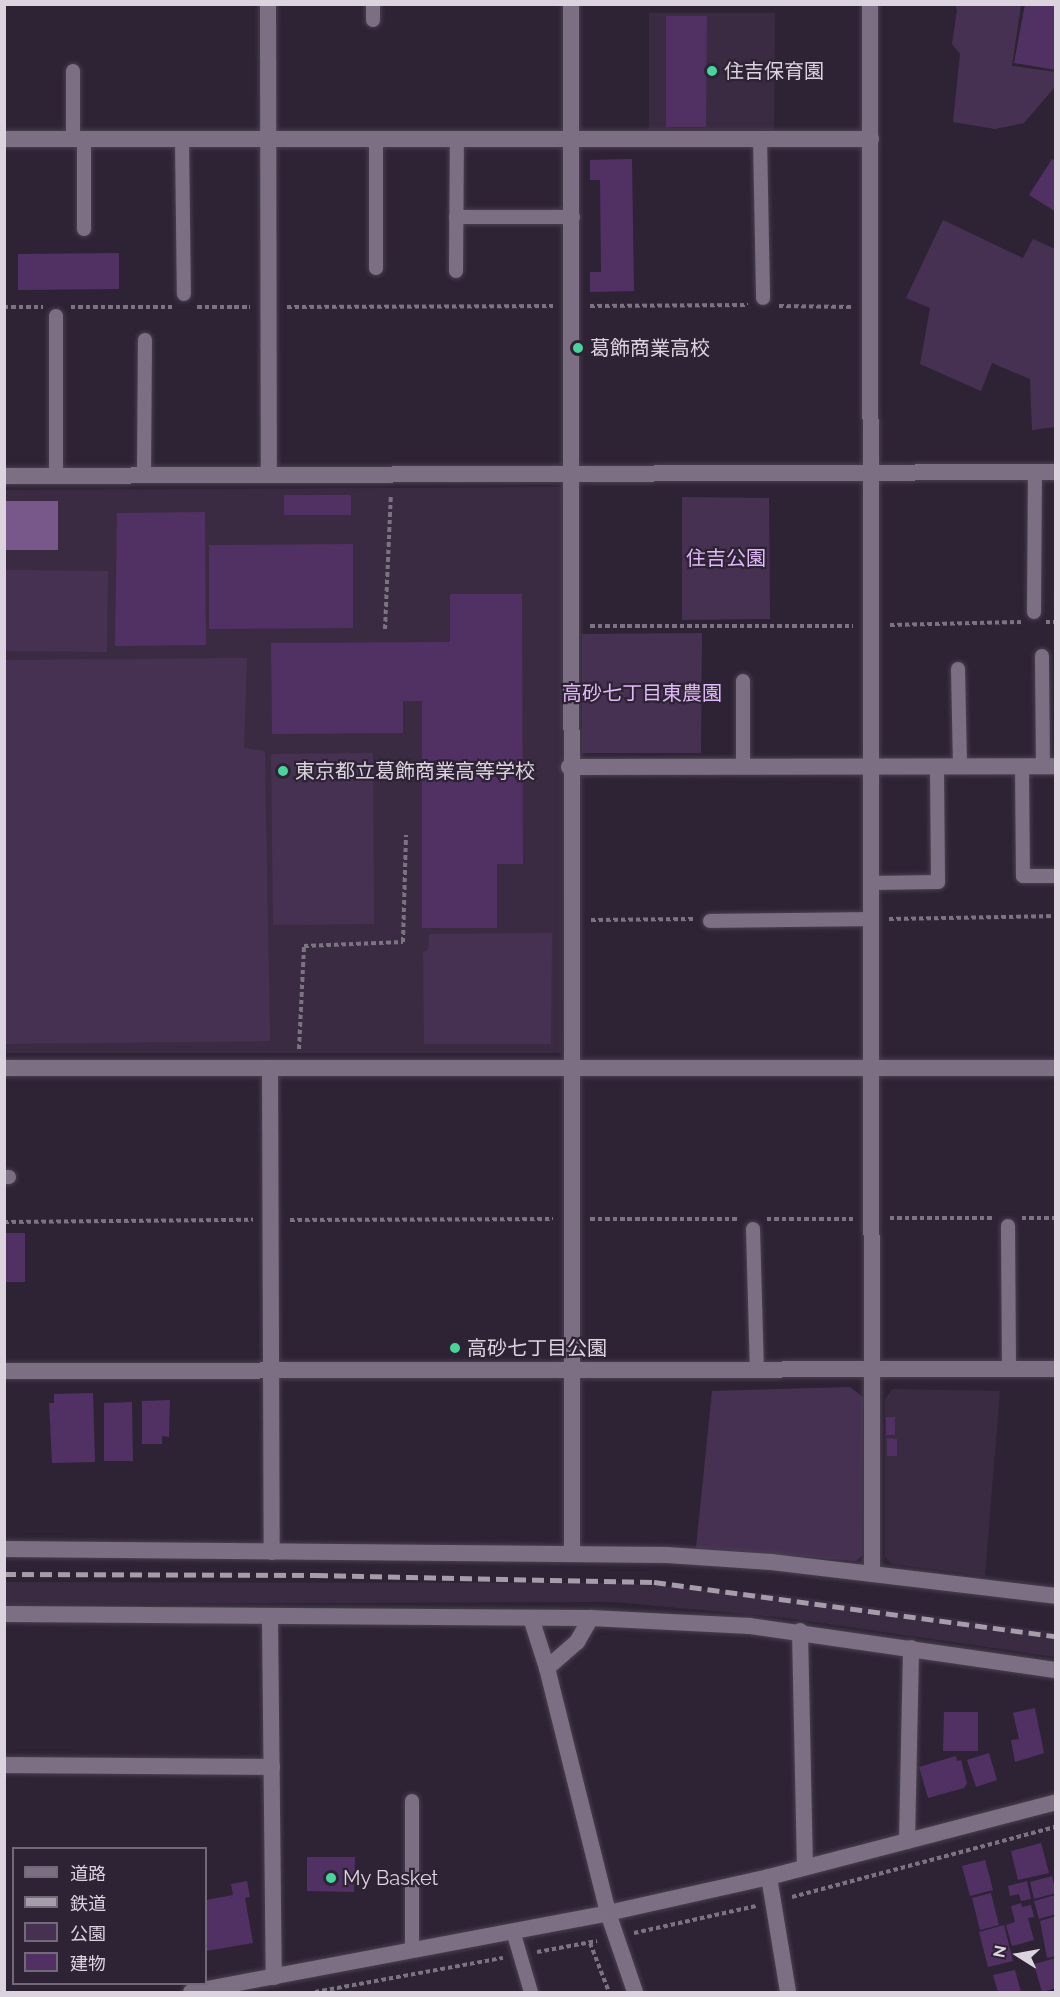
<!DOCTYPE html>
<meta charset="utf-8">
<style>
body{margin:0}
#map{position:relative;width:1060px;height:1997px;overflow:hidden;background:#2e2335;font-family:Raleway,"Noto Sans JP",sans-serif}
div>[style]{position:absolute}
.built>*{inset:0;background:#3a2b42}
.green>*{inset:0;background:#473153}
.water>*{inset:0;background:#78578b}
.building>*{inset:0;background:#513163}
.path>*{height:4px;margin-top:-2px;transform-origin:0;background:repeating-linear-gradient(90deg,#7c7382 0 4.5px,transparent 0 7.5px)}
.roads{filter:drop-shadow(0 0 2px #49404f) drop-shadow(0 0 2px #49404f)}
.service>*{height:14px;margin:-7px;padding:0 7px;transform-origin:7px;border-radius:7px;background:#7c6f84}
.minor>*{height:16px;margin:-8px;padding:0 8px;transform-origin:8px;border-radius:8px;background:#7c6f84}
.tertiary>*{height:16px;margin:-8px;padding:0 8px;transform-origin:8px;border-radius:8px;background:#7c6f84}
.rail>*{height:4.5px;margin-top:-2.25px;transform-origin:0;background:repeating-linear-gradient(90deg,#a69dab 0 12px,transparent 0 18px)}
.dots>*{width:16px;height:16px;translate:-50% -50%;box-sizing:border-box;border:3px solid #2e2335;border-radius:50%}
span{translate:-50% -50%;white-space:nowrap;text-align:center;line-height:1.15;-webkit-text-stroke:4.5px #2e2335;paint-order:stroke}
.poi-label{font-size:20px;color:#dbd4df}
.left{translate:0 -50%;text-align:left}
.park-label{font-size:20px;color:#e0b9f7}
.frame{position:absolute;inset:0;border:6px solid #dbd4df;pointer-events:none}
.legend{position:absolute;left:12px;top:1847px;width:195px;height:138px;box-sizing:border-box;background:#2e2335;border:2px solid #736a79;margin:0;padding:8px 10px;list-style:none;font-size:18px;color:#dbd4df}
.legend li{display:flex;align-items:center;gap:12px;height:30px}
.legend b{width:30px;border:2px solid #736a79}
.north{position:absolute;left:988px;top:1925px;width:60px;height:60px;-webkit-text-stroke:4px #2e2335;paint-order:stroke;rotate:281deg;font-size:16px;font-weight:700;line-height:24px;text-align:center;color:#dbd4df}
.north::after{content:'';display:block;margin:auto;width:21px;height:27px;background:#dbd4df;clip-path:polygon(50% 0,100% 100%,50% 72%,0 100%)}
</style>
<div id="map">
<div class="built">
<div style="clip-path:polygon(649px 13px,775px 13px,774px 130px,649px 130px)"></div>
<div style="clip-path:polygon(562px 487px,561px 1053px,5px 1053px,4px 490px)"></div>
<div style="clip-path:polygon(892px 1389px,1000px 1391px,985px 1576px,892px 1564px,885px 1557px,885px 1399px)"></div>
<div style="clip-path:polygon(5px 1582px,616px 1583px,785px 1595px,1055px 1632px,1055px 1657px,787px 1618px,614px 1602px,5px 1604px)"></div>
</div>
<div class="green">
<div style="clip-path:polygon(955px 4px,1021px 5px,1012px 66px,1056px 72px,1054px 88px,1024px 123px,995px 129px,953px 122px,960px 54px,952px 44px,957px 10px)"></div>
<div style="clip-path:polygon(943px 220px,1023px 258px,1033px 239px,1055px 249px,1055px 427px,1032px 430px,1030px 379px,992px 363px,981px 391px,920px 364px,930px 308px,906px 298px)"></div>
<div style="clip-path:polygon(682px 497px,769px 498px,770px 619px,682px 620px)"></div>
<div style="clip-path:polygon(5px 570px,108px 571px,107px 652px,5px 651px)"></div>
<div style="clip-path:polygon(702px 633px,701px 753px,582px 753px,582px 634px)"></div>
<div style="clip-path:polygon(247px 658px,244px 748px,265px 751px,270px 1041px,5px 1044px,5px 660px)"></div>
<div style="clip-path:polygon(373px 753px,374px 924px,273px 925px,271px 754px)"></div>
<div style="clip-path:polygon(552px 933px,551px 1044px,424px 1044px,423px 952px,428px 950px,429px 934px)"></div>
<div style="clip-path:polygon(850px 1387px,863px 1397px,862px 1556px,856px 1561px,696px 1548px,712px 1391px)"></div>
</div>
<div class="water">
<div style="clip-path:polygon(5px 501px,58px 501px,58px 550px,5px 550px)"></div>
</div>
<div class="building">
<div style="clip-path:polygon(1025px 4px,1056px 4px,1056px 70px,1014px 63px)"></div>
<div style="clip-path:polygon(666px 16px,707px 16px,706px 127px,666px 127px)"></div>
<div style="clip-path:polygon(632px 159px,634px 291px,590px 292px,590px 272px,601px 272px,600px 180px,590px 180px,590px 160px)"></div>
<div style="clip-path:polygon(1052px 159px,1056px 161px,1056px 212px,1029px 195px)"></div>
<div style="clip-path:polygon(119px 253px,119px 289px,18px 290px,18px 254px)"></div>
<div style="clip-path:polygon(284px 495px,351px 495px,351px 515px,284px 515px)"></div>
<div style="clip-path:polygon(205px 512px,206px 645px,115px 646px,117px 513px)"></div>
<div style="clip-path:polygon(353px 544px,353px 628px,209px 629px,209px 545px)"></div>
<div style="clip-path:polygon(450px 594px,522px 594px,523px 864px,497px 864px,497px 928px,422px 928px,422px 701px,403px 701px,403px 733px,272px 734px,271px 643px,450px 642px)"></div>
<div style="clip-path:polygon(4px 1233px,25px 1233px,25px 1282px,4px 1282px)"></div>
<div style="clip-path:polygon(93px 1393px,95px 1462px,52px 1463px,49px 1403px,54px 1403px,54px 1394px)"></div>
<div style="clip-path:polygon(170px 1400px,169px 1437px,162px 1436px,162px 1444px,142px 1444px,142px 1401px)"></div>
<div style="clip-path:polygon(132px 1402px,133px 1461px,104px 1461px,104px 1403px)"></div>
<div style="clip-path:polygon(886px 1417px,895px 1417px,895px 1435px,886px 1435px)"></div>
<div style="clip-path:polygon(887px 1438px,897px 1439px,897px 1456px,887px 1456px)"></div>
<div style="clip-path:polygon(1035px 1708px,1044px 1753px,1015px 1762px,1011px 1740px,1019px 1739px,1013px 1713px)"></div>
<div style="clip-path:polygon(944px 1712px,978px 1712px,978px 1751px,943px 1751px)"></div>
<div style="clip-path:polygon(989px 1753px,997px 1780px,976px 1787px,967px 1760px)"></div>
<div style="clip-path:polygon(956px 1756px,957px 1761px,961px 1760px,967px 1783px,964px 1788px,928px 1798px,919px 1767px)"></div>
<div style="clip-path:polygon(1041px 1843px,1049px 1873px,1018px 1880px,1011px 1851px)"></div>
<div style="clip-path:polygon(307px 1857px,355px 1857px,354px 1892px,307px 1891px)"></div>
<div style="clip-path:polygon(985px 1860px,993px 1890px,970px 1896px,962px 1866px)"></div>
<div style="clip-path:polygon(1052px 1876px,1056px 1893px,1034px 1899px,1030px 1882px)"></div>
<div style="clip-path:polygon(247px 1881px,250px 1897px,245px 1898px,253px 1943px,206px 1951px,206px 1900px,233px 1895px,231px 1884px)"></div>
<div style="clip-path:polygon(1027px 1881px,1031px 1899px,1021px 1901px,1019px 1894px,1010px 1896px,1008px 1886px)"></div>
<div style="clip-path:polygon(991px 1893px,999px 1925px,980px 1930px,972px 1898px)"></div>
<div style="clip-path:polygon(1056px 1895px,1056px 1914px,1039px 1919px,1034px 1901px)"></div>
<div style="clip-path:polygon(1021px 1903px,1022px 1907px,1031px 1905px,1034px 1917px,1028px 1918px,1034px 1940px,1012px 1946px,1006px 1925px,1015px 1922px,1011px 1906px)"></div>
<div style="clip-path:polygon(1056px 1916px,1056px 1956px,1047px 1958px,1040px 1921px)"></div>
<div style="clip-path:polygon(1004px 1925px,1013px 1961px,988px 1967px,979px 1932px)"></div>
<div style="clip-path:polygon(1056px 1958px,1056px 1988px,1042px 1992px,1034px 1964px)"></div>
<div style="clip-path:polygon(1015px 1970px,1021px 1992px,998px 1992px,993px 1975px)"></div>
</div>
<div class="path">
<div style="left:590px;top:306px;width:158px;rotate:-0.4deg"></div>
<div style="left:779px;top:306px;width:74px;rotate:0.8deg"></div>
<div style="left:4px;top:307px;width:39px"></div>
<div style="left:71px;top:307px;width:101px"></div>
<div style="left:197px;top:307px;width:53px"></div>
<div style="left:287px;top:307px;width:266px;rotate:-0.2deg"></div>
<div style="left:1046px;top:622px;width:10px"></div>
<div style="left:890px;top:625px;width:131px;rotate:-1.3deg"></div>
<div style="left:590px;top:626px;width:263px"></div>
<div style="left:385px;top:629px;width:135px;rotate:-87.5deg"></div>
<div style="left:889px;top:919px;width:167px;rotate:-1deg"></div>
<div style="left:591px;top:920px;width:103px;rotate:-0.6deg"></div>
<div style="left:299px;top:1049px;width:103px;rotate:-87.2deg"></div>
<div style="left:304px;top:946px;width:99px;rotate:-2.3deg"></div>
<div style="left:403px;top:942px;width:107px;rotate:-88.4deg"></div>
<div style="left:890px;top:1218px;width:104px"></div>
<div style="left:1022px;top:1218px;width:34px"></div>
<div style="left:590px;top:1219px;width:149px"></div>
<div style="left:767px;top:1219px;width:86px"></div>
<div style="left:290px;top:1220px;width:263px;rotate:-0.2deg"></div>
<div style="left:4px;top:1222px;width:249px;rotate:-0.5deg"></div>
<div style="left:792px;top:1897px;width:273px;rotate:-14.9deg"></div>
<div style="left:634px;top:1933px;width:125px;rotate:-12.5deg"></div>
<div style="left:590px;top:1943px;width:53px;rotate:68.8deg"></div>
<div style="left:537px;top:1952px;width:61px;rotate:-10.4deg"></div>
<div style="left:315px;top:1992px;width:191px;rotate:-10.3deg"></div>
</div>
<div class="roads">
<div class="service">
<div style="left:373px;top:4px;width:16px;rotate:90deg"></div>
<div style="left:73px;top:71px;width:68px;rotate:90deg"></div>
<div style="left:760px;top:138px;width:160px;rotate:88.9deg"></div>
<div style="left:84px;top:139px;width:90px;rotate:90deg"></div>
<div style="left:376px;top:139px;width:129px;rotate:90deg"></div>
<div style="left:182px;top:140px;width:154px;rotate:89.3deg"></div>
<div style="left:456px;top:217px;width:117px"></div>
<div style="left:456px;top:271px;width:133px;rotate:-89.6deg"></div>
<div style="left:56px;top:316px;width:161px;rotate:90deg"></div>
<div style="left:144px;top:476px;width:136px;rotate:-89.6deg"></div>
<div style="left:1034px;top:612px;width:140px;rotate:-89.6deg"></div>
<div style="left:1042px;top:656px;width:110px;rotate:89.5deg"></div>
<div style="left:958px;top:669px;width:98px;rotate:88.8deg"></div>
<div style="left:743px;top:681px;width:86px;rotate:90deg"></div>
<div style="left:1022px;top:766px;width:110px;rotate:89.5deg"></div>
<div style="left:1023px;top:876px;width:33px"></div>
<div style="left:870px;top:883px;width:68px;rotate:-0.8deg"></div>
<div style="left:938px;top:882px;width:115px;rotate:-90.5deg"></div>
<div style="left:710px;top:921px;width:160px;rotate:-0.7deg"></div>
<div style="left:4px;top:1177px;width:5px"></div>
<div style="left:1008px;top:1226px;width:143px;rotate:89.6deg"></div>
<div style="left:753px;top:1229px;width:139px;rotate:88.4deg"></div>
<div style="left:412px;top:1801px;width:149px;rotate:90deg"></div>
<div style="left:513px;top:1931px;width:64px;rotate:73.6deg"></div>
</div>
<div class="minor">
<div style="left:268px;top:4px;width:471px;rotate:89.9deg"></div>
<div style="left:571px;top:4px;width:1549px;rotate:89.96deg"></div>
<div style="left:870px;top:4px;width:1569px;rotate:89.93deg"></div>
<div style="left:4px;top:139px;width:867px"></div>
<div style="left:569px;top:767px;width:487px;rotate:-0.1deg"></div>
<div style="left:4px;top:1068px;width:1052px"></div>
<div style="left:270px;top:1068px;width:484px;rotate:89.8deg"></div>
<div style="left:4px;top:1549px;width:663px;rotate:0.52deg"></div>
<div style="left:667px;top:1555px;width:104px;rotate:3.9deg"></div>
<div style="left:771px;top:1562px;width:287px;rotate:6.8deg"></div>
<div style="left:4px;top:1614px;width:587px;rotate:0.39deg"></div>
<div style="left:591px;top:1618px;width:159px;rotate:2.9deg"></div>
<div style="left:750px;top:1626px;width:309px;rotate:8.2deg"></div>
<div style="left:270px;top:1618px;width:359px;rotate:89.4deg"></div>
<div style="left:531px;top:1618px;width:52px;rotate:72.3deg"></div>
<div style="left:547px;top:1668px;width:252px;rotate:76deg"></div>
<div style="left:608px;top:1913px;width:83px;rotate:71.1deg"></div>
<div style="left:800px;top:1631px;width:235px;rotate:88.8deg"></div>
<div style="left:547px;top:1668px;width:40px;rotate:-41deg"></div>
<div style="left:577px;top:1642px;width:28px;rotate:-60deg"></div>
<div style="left:4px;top:1765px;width:268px;rotate:0.4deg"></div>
<div style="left:907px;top:1841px;width:193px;rotate:-88.8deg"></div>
<div style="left:769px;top:1877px;width:117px;rotate:80.6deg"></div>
</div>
<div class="tertiary">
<div style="left:4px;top:476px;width:1052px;rotate:-0.22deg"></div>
<div style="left:4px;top:1371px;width:1052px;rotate:-0.11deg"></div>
<div style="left:191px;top:1992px;width:424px;rotate:-10.7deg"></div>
<div style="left:608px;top:1913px;width:165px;rotate:-12.6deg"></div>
<div style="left:769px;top:1877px;width:297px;rotate:-14.6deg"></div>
</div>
</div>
<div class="rail">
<div style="left:4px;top:1574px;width:312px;rotate:0.2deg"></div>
<div style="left:316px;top:1575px;width:338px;rotate:1.2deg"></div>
<div style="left:654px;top:1582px;width:406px;rotate:7.7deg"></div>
</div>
<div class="dots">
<div style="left:712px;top:71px;background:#49d49c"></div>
<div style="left:578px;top:348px;background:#49d49c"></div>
<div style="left:283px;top:771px;background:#49d49c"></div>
<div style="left:455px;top:1348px;background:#49d49c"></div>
<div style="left:331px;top:1878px;background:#49d49c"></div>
</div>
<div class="poi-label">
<span class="left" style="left:724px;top:71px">住吉保育園</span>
<span class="left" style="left:590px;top:348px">葛飾商業高校</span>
<span class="left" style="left:295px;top:771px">東京都立葛飾商業高等学校</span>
<span class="left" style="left:467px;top:1348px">高砂七丁目公園</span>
<span class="left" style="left:343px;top:1878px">My Basket</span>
</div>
<div class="park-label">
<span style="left:726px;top:558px">住吉公園</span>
<span style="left:642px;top:693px">高砂七丁目東農園</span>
</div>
<div class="frame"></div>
<ul class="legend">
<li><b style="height:8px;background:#7c6f84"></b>道路</li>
<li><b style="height:8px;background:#a69dab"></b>鉄道</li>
<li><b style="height:16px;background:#473153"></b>公園</li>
<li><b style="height:16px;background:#513163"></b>建物</li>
</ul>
<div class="north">N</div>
</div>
